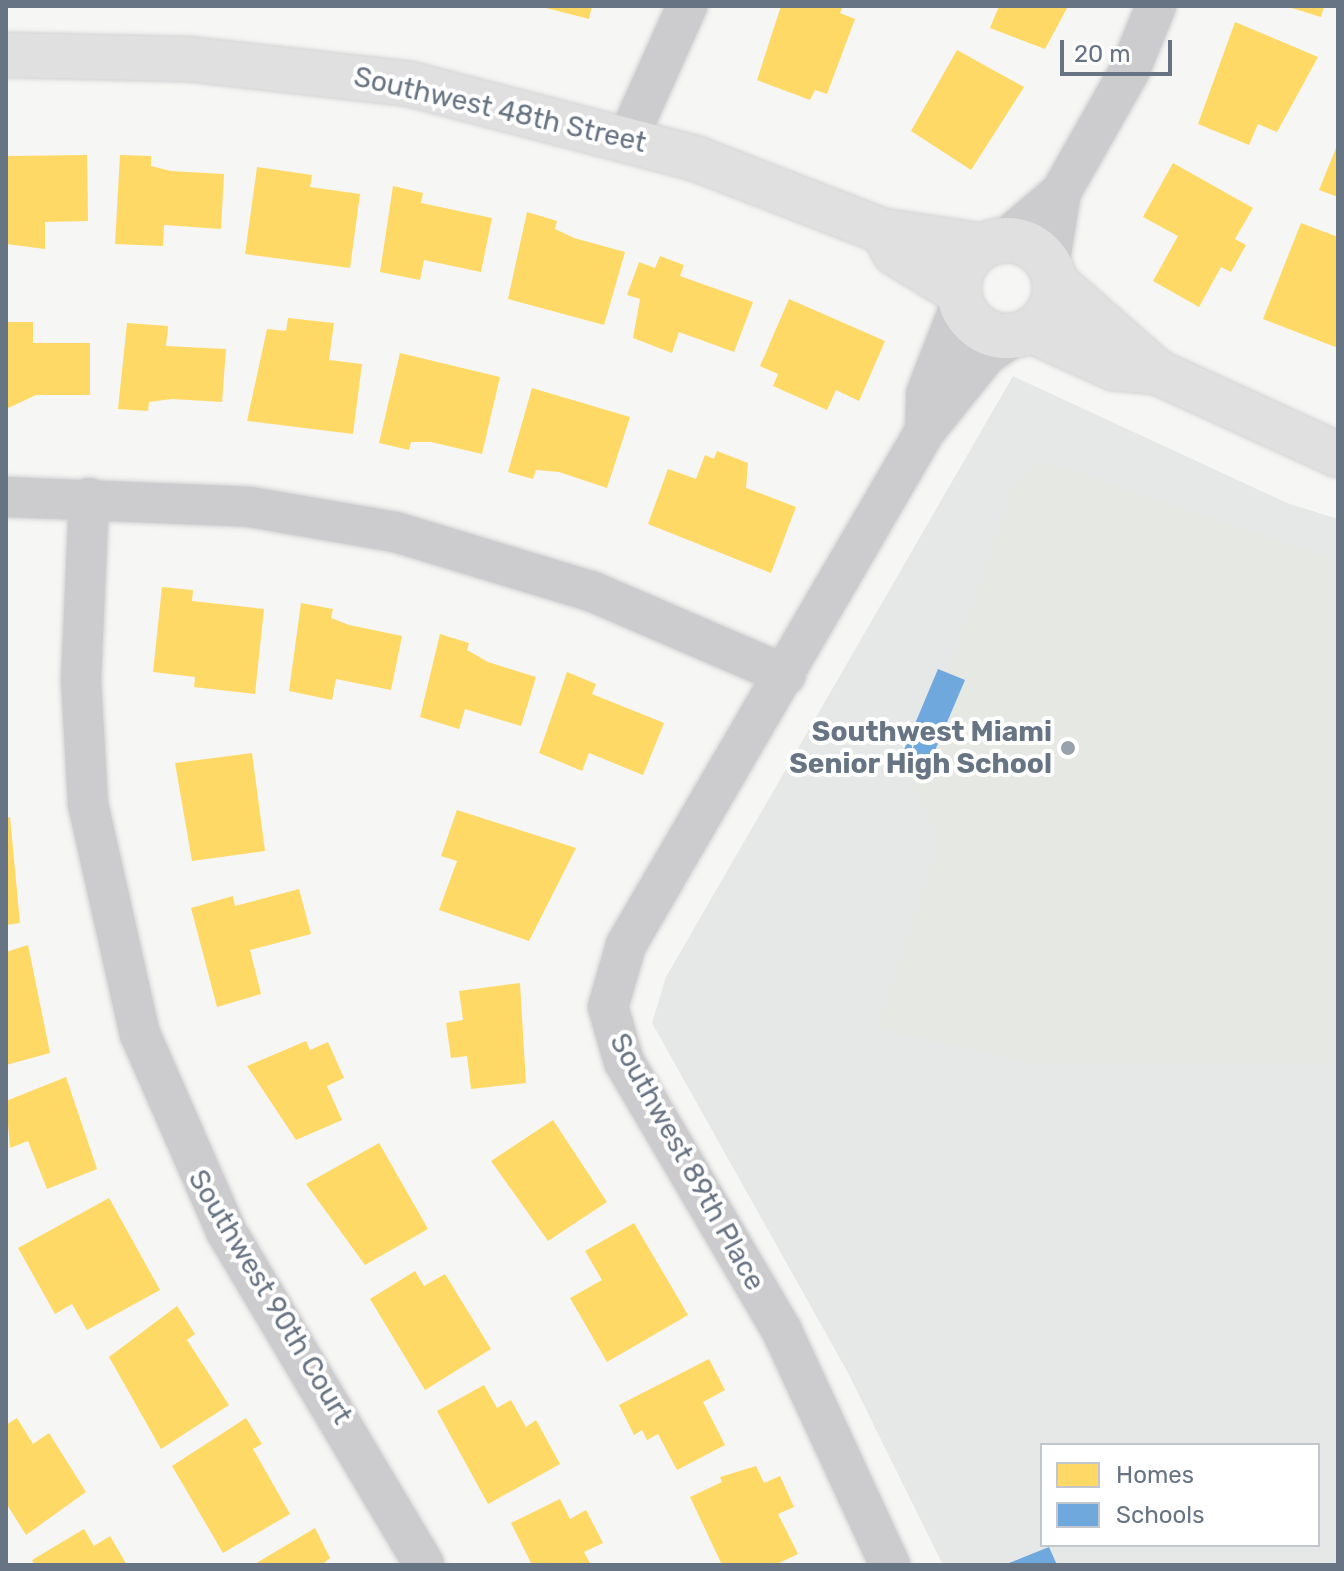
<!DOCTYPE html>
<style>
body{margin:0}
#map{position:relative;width:1344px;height:1571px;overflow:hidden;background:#f6f6f5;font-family:Rubik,sans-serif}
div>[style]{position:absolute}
.built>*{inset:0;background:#e6e7e7}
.green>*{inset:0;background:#e5e8e3}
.homes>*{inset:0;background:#ffd966}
.schools>*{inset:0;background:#6fa8dc}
.roads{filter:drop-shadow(0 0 2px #d2d2d3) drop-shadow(0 0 2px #d2d2d3)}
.street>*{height:40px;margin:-20px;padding:0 20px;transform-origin:20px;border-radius:20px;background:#ccccce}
.secondary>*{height:44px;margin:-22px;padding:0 22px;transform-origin:22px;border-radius:22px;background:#e0e0e1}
.secondary>.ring{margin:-22px;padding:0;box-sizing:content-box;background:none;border:44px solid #e0e0e1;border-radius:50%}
.dots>*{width:22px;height:22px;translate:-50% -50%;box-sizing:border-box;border:4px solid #fff;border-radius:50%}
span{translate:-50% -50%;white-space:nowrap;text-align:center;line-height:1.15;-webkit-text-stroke:8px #fff;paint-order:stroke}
.street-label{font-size:28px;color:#677484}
.poi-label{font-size:28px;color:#677484;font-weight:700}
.right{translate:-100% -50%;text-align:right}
.frame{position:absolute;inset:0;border:8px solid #677484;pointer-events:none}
.legend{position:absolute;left:1040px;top:1443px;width:280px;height:104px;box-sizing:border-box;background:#fff;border:2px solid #c2c7ce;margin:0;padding:10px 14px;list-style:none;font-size:24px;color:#677484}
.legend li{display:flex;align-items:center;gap:16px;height:40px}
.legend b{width:40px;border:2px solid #c2c7ce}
.scale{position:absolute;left:1060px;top:40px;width:112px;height:36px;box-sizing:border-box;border:4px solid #677484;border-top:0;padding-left:10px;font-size:24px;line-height:28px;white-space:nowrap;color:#677484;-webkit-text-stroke:6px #fff;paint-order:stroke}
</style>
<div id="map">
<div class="built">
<div style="clip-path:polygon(evenodd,1013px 376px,1287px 503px,1338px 519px,1338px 1565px,943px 1565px,847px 1371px,652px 1023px,666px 977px,1013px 376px,1042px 1445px,1318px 1445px,1318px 1545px,1042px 1545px,1042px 1445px)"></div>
</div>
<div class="green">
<div style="clip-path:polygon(1044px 461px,1338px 561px,1338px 1064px,1036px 1065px,878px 1028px,940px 844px,912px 778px,1015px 485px)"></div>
</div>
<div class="homes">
<div style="clip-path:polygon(538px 6px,592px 6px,589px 19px)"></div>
<div style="clip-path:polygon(781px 6px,843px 6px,840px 13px,855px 19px,827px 94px,815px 90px,810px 100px,757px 80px)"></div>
<div style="clip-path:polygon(999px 6px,1068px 6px,1045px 49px,990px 28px)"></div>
<div style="clip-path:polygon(1285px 6px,1324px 6px,1321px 17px)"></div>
<div style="clip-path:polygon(1235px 22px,1318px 57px,1277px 132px,1258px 124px,1249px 145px,1198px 124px)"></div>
<div style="clip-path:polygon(957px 50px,1024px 87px,971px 170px,911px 131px)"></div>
<div style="clip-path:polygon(1338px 143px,1338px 197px,1319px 190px)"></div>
<div style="clip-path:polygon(87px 155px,88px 221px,45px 222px,45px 249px,6px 244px,6px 156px)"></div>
<div style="clip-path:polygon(120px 155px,151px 156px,151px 166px,171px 171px,224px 174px,221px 229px,164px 225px,163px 246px,115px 244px)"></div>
<div style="clip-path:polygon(1173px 163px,1253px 208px,1235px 239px,1246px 245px,1231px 272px,1221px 267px,1199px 307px,1153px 281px,1178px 236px,1143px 217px)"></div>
<div style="clip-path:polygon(257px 167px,312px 175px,310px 187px,360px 194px,350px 268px,245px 254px)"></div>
<div style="clip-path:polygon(393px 186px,423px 193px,421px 203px,492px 218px,481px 272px,424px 260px,420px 280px,380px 272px)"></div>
<div style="clip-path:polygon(527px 212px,557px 221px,555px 229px,574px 238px,625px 252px,604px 325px,508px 299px)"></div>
<div style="clip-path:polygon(1301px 223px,1338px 237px,1338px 348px,1263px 319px)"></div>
<div style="clip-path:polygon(660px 256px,684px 265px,680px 276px,753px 302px,734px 352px,679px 332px,672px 353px,633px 338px,640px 299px,627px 295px,639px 262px,655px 268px)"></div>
<div style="clip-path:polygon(789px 299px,885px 341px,859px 401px,836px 390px,827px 410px,773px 386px,778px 374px,760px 366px)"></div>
<div style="clip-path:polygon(288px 318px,334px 323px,329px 360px,362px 364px,353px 434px,247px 421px,267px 329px,286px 331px)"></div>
<div style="clip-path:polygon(6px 322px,33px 322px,33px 343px,90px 343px,90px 395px,36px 395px,6px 409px)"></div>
<div style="clip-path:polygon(127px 323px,168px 326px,166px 346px,226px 349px,222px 402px,172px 399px,149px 402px,148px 411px,118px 409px)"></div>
<div style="clip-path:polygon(400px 353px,500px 377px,482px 454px,431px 442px,411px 442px,409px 450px,379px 443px)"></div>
<div style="clip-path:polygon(532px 388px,630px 417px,607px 488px,559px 472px,536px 470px,533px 479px,508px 472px)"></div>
<div style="clip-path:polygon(717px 451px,748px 463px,746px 488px,796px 507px,771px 573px,648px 524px,668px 469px,696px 479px,705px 455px,714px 459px)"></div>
<div style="clip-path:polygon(162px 587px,193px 590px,192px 601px,264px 609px,255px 694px,194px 687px,195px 677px,153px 672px)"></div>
<div style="clip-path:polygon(301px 603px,333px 609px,331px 618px,349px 625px,402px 636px,391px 690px,336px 679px,332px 700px,289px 691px)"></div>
<div style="clip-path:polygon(440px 634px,469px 643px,467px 650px,488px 662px,536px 677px,521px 726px,465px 709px,459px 729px,420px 717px)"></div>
<div style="clip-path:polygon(567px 672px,596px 684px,592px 694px,664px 723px,643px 775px,589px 753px,582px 771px,539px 753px)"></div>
<div style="clip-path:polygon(252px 753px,265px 851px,192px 861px,175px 763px)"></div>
<div style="clip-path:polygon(457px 810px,576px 848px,529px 941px,439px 910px,457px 861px,441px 856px)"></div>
<div style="clip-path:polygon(10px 817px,20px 923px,6px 925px,6px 818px)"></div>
<div style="clip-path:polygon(299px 889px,311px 934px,250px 950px,261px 994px,217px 1007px,191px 908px,233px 896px,235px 906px)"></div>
<div style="clip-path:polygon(28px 945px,50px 1053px,6px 1065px,6px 952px)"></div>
<div style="clip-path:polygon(520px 983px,526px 1083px,471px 1089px,467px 1056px,451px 1058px,446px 1023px,463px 1020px,459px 991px)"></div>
<div style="clip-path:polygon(306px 1041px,310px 1050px,328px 1042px,344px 1078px,327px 1086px,342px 1120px,296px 1140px,247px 1066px)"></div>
<div style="clip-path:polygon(66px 1077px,97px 1169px,47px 1189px,28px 1141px,10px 1148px,6px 1101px)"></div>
<div style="clip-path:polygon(553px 1120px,607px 1202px,548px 1241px,491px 1161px)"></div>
<div style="clip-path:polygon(379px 1143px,428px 1229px,365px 1265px,306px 1184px)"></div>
<div style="clip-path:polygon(109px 1198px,160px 1290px,87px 1330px,72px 1304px,55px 1314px,18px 1248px)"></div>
<div style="clip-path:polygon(634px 1223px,688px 1315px,607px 1362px,570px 1298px,602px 1280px,585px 1251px)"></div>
<div style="clip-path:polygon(415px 1271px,424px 1286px,445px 1274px,491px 1349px,425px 1390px,370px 1299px)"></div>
<div style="clip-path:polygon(177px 1306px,195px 1334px,187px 1340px,229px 1405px,161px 1449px,109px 1357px)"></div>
<div style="clip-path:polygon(709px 1359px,725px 1390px,703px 1402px,725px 1445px,677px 1470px,658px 1434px,647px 1440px,642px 1430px,634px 1435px,619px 1405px)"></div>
<div style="clip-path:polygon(484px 1385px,497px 1408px,511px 1400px,526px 1427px,536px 1420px,560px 1464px,488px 1504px,437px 1411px)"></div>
<div style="clip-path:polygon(17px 1418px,33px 1444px,49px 1433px,86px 1492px,26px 1535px,6px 1503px,6px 1425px)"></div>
<div style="clip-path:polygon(246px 1418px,262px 1444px,253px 1449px,290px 1514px,223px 1553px,172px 1466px)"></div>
<div style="clip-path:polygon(756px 1466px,764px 1483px,780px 1476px,794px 1507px,778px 1514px,798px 1554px,775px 1565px,722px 1565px,690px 1497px,722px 1482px,720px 1477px)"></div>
<div style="clip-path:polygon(560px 1499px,570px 1519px,586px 1510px,603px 1543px,584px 1552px,591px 1565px,532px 1565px,511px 1523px)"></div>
<div style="clip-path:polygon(315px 1528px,330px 1558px,322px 1565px,253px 1565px)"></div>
<div style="clip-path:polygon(84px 1529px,94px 1546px,110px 1536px,127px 1565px,35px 1565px,32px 1560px)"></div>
</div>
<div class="schools">
<div style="clip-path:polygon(938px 669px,965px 680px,922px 781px,896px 769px)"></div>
<div style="clip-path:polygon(1049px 1547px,1057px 1565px,1004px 1565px)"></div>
</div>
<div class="roads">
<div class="street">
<div style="left:628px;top:138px;width:145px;rotate:-65.9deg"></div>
<div style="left:1005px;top:240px;width:74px;rotate:-40.6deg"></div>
<div style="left:1061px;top:192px;width:140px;rotate:-60.5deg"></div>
<div style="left:1130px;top:70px;width:69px;rotate:-67.9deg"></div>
<div style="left:1049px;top:265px;width:74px;rotate:-80.7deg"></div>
<div style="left:925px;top:431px;width:37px;rotate:-88deg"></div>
<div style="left:926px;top:394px;width:97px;rotate:-68.7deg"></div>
<div style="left:6px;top:497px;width:244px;rotate:2.3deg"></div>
<div style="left:250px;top:507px;width:147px;rotate:9.8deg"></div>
<div style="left:395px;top:532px;width:205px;rotate:16.8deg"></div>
<div style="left:591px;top:591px;width:212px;rotate:23.3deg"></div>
<div style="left:89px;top:498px;width:181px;rotate:92.5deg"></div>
<div style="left:81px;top:679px;width:125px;rotate:86.8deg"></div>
<div style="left:88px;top:804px;width:236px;rotate:77.3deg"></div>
<div style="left:140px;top:1034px;width:215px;rotate:66.4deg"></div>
<div style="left:226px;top:1231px;width:388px;rotate:59.3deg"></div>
<div style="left:890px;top:1565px;width:258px;rotate:-114.8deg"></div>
<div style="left:782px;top:1331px;width:312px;rotate:-120.4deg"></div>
<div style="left:624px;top:1062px;width:57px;rotate:-106.2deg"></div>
<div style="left:608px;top:1007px;width:65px;rotate:-73.8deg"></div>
<div style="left:626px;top:945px;width:595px;rotate:-59.81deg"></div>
<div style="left:925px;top:431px;width:97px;rotate:-51.2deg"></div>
<div style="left:986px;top:355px;width:34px;rotate:-34deg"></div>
</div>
<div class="secondary">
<div style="left:6px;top:55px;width:182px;rotate:1.3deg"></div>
<div style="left:188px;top:59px;width:223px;rotate:6.4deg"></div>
<div style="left:410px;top:84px;width:297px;rotate:14.6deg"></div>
<div style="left:697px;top:159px;width:199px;rotate:21.2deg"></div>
<div style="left:883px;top:231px;width:101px;rotate:8.5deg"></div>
<div style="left:883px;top:231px;width:25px;rotate:61deg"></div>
<div style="left:895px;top:253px;width:75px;rotate:31.4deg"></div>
<div class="ring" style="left:959px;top:240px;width:52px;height:52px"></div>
<div style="left:1055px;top:282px;width:136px;rotate:41.4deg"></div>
<div style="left:1157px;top:372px;width:199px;rotate:24.6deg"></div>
<div style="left:1030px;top:330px;width:92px;rotate:24.3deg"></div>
<div style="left:1114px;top:368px;width:43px;rotate:5.3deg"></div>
</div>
</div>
<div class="dots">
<div style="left:1068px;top:748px;background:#99a2ac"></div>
</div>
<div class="street-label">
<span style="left:500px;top:110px;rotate:13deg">Southwest 48th Street</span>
<span style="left:687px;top:1162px;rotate:61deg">Southwest 89th Place</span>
<span style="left:270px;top:1297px;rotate:59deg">Southwest 90th Court</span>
</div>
<div class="poi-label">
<span class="right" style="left:1052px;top:748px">Southwest Miami<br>Senior High School</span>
</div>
<div class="frame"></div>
<ul class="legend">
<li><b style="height:22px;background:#ffd966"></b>Homes</li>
<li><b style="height:22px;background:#6fa8dc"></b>Schools</li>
</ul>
<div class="scale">20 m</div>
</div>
